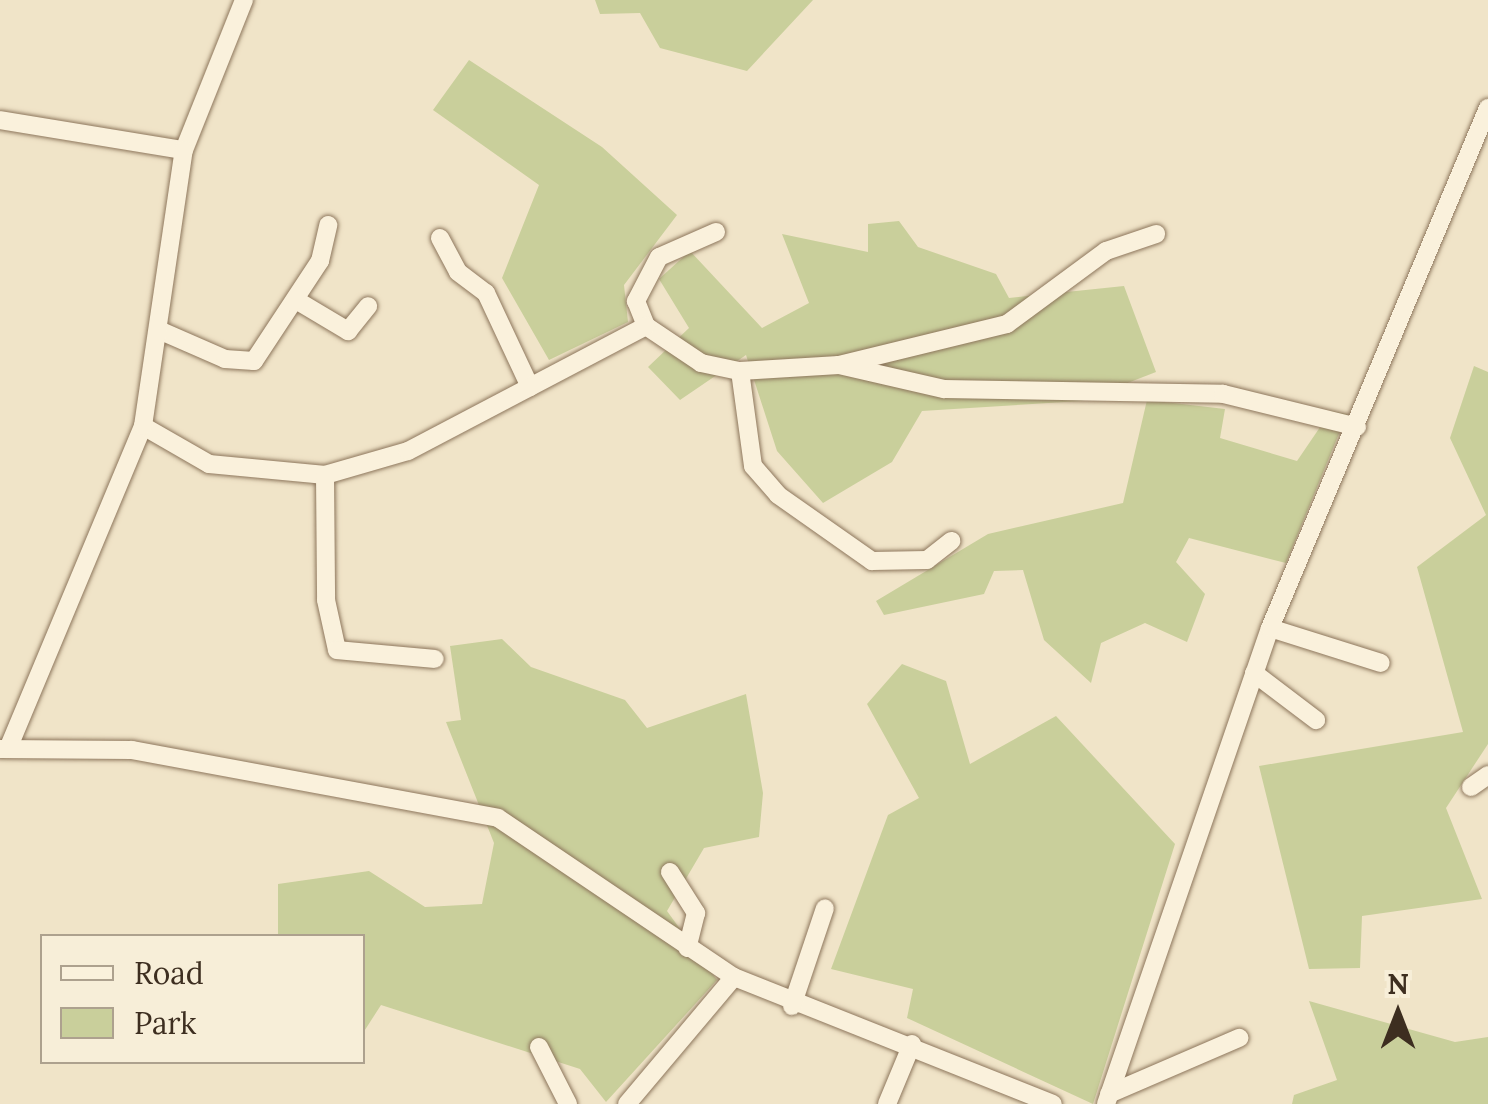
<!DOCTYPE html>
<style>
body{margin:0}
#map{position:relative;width:1488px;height:1104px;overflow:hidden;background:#f0e4c8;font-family:Lora,serif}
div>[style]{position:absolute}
.green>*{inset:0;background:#c9cf9b}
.roads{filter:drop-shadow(0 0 2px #8d765c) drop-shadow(0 0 2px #8d765c)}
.minor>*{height:18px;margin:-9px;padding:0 9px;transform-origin:9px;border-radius:9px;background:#faf1dc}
span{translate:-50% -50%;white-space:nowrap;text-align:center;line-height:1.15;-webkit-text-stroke:8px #f7eed8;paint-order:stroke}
.legend{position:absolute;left:40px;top:934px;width:325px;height:130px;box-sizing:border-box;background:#f7eed8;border:2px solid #ada18e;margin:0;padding:12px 18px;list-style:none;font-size:30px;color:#3d2e20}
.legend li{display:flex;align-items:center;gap:20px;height:50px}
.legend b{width:50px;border:2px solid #ada18e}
.north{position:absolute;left:1348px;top:964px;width:100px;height:100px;-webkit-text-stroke:8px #f7eed8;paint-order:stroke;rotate:0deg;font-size:28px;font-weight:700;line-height:40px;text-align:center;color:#3d2e20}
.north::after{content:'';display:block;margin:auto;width:35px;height:45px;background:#3d2e20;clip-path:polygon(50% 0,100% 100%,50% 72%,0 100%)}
</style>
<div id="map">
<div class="green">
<div style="clip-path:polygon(595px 0,813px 0,747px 71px,660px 48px,640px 13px,600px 14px)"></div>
<div style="clip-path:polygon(469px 60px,602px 147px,677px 215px,624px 285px,628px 322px,549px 360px,502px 278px,539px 185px,433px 110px)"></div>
<div style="clip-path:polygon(899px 221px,918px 247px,996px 274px,1009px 298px,1124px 286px,1156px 372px,1081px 401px,922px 411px,892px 462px,823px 503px,777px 451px,746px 355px,680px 400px,648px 367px,689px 328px,659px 279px,690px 251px,762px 328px,809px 303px,782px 234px,868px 252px,868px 224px)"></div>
<div style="clip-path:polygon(1474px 366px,1488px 372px,1488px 744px,1446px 808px,1482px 899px,1362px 916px,1360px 968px,1309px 969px,1259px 766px,1463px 732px,1417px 567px,1486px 515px,1450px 438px)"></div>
<div style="clip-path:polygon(1147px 400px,1225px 409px,1220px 438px,1297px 461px,1331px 411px,1347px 414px,1286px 563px,1189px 538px,1176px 562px,1205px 594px,1187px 642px,1145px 623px,1101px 643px,1091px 683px,1044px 640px,1023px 570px,994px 571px,984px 594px,884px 615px,876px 601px,988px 534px,1123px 503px)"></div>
<div style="clip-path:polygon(502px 639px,531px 667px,625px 700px,647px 728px,746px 694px,763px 793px,759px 837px,704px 848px,667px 911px,717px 980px,606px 1102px,580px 1069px,381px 1005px,363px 1033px,362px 936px,278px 936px,278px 884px,369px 871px,425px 907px,482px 904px,494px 843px,446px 722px,461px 720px,450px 646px)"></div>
<div style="clip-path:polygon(902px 664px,946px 681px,970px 764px,1056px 716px,1175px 844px,1093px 1104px,907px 1018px,913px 989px,831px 969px,888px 815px,919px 798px,867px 704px)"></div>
<div style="clip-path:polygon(1309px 1001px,1455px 1042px,1488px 1037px,1488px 1104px,1292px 1104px,1294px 1095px,1337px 1080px)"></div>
</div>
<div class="roads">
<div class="minor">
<div style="left:0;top:120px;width:186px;rotate:9.3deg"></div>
<div style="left:184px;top:150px;width:162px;rotate:-68.2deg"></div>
<div style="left:716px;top:232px;width:62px;rotate:156.3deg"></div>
<div style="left:659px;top:257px;width:50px;rotate:117.6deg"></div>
<div style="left:636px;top:301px;width:27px;rotate:68deg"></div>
<div style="left:646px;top:326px;width:66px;rotate:33.9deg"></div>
<div style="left:701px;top:363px;width:40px;rotate:12deg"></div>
<div style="left:740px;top:371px;width:99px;rotate:-3.5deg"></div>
<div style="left:839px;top:365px;width:108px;rotate:12.9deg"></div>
<div style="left:944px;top:389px;width:279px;rotate:1deg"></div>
<div style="left:1223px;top:394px;width:138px;rotate:13.8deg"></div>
<div style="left:440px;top:238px;width:38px;rotate:62deg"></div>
<div style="left:458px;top:272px;width:35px;rotate:37deg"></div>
<div style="left:486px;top:293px;width:104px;rotate:64.9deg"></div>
<div style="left:296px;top:300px;width:61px;rotate:30.8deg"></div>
<div style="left:348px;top:331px;width:32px;rotate:-51deg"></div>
<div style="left:161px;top:331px;width:70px;rotate:23.6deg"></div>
<div style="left:225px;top:359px;width:29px;rotate:4deg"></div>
<div style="left:254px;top:361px;width:120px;rotate:-56.6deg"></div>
<div style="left:320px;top:261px;width:37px;rotate:-77deg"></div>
<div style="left:839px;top:365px;width:173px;rotate:-13.7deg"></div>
<div style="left:1007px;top:324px;width:123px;rotate:-36.4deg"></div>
<div style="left:1106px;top:251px;width:53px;rotate:-18.8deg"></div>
<div style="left:740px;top:371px;width:96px;rotate:82.2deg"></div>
<div style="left:753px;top:466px;width:38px;rotate:49deg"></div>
<div style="left:778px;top:495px;width:115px;rotate:35.1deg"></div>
<div style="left:872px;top:561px;width:55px;rotate:-1deg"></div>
<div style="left:927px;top:560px;width:31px;rotate:-38deg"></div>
<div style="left:143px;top:426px;width:76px;rotate:29.9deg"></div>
<div style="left:209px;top:464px;width:117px;rotate:5.4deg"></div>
<div style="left:325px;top:475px;width:86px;rotate:-16.1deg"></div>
<div style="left:408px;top:451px;width:269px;rotate:-27.7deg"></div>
<div style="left:325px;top:475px;width:125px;rotate:89.5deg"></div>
<div style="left:326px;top:600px;width:51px;rotate:77.6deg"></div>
<div style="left:337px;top:650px;width:98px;rotate:5.2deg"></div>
<div style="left:1270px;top:628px;width:116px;rotate:17.5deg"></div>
<div style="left:1254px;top:673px;width:78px;rotate:37.2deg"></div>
<div style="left:10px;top:744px;width:345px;rotate:-67.3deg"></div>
<div style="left:143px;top:426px;width:279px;rotate:-81.6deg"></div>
<div style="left:0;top:749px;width:132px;rotate:0.4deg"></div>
<div style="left:132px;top:750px;width:372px;rotate:10.5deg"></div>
<div style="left:498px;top:818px;width:285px;rotate:34deg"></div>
<div style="left:734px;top:977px;width:343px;rotate:21.7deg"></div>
<div style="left:1471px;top:787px;width:21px;rotate:-35deg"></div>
<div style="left:670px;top:872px;width:49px;rotate:57.6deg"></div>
<div style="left:696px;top:913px;width:36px;rotate:104deg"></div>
<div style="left:792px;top:1006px;width:103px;rotate:-71.4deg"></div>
<div style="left:539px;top:1047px;width:64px;rotate:63deg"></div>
<div style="left:1109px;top:1094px;width:142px;rotate:-23.3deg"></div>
<div style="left:627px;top:1104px;width:166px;rotate:-49.9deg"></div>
<div style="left:887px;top:1104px;width:65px;rotate:-67.4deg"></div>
<div style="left:1106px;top:1104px;width:503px;rotate:-70.99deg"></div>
<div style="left:1270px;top:628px;width:564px;rotate:-67.26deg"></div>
</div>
</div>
<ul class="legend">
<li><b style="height:12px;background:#faf1dc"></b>Road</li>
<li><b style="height:28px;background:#c9cf9b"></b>Park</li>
</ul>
<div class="north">N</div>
</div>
